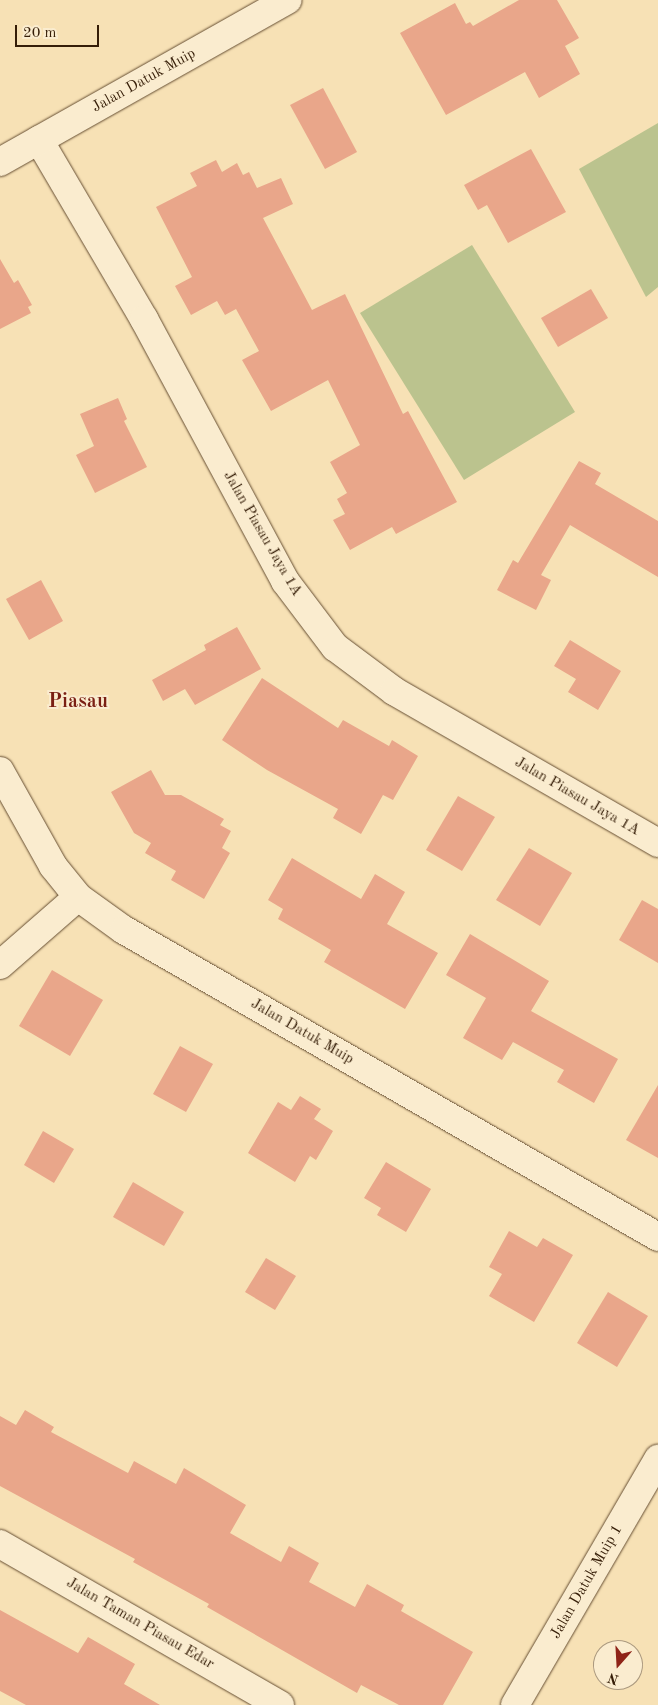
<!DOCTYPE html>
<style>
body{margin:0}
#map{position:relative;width:658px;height:1705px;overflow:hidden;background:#f7e1b5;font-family:"Old Standard TT",serif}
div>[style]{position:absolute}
.green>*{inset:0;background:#bbc38e}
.building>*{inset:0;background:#e9a68a}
.roads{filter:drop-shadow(0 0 1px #664e32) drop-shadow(0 0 1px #664e32)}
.minor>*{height:28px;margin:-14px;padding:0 14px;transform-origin:14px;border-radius:14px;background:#faeccf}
span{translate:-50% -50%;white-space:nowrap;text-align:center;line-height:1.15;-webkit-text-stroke:4px #faeccf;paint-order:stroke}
.street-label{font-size:15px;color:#351d07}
.district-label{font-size:20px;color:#7a1f14;font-weight:700}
.north{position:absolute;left:593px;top:1640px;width:50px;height:50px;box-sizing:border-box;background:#faeccf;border:1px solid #ab997f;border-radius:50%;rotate:199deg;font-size:14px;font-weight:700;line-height:20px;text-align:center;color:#351d07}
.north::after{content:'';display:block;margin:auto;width:18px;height:22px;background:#8f2418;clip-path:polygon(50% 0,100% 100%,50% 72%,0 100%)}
.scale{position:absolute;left:15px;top:25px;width:84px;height:22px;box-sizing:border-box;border:2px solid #351d07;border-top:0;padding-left:6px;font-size:15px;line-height:18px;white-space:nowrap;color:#351d07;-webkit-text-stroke:4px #faeccf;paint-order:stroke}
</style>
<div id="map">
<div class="green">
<div style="clip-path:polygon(658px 123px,658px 287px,646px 297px,579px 169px)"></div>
<div style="clip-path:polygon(472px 245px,575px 412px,464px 480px,360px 313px)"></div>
</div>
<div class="building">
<div style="clip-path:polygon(519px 0,557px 0,579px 38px,565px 46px,580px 74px,539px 98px,525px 72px,446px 115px,400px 33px,455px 3px,466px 24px,470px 22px,473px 26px)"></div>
<div style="clip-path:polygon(323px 88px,357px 152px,325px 169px,290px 105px)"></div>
<div style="clip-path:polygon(531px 149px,566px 212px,508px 243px,487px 205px,478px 210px,464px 185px)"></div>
<div style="clip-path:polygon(216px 160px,222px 172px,237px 163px,243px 175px,249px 172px,257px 188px,281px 178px,293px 204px,263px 218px,312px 310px,345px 294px,403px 414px,408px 411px,457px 502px,396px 534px,392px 527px,350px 550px,333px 520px,345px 514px,337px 499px,347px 493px,330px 462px,360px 445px,328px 380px,271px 411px,242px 360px,259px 351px,236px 309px,225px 315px,217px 301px,191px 315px,175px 286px,192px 277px,156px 207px,197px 186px,190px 173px)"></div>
<div style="clip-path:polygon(0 259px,14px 283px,18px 280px,32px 305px,28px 307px,31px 313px,0 329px)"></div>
<div style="clip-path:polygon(591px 289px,608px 318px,558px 347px,541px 318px)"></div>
<div style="clip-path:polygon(118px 398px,127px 419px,124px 421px,147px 467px,95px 493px,76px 455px,94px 446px,80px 414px)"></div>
<div style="clip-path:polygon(579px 461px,601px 473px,595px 484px,658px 521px,658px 577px,570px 525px,541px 575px,551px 580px,536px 610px,497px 590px,513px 560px,518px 563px)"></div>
<div style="clip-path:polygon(41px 580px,63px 621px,29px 640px,6px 599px)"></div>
<div style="clip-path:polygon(237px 627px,261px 669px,195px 705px,185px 689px,163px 701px,152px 680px,206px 650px,204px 645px)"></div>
<div style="clip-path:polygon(570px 640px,621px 671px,598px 710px,568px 692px,576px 679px,554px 666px)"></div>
<div style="clip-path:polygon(262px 678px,338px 728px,343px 720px,389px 746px,392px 740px,418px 756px,393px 800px,383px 795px,361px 834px,333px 818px,338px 809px,267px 770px,222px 740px)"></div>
<div style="clip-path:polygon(151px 770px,165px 795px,181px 795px,224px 819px,220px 825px,231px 831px,222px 848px,230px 853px,204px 899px,171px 880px,176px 871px,145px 853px,151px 843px,134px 833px,111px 792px)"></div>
<div style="clip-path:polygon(458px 796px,495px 817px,462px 871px,426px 850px)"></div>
<div style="clip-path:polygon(529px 848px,572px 873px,540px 926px,496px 900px)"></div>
<div style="clip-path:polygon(292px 858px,361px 899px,375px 874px,405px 892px,387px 924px,438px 953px,405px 1009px,324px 962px,331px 950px,278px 919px,283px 909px,268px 900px)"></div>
<div style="clip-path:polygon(642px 900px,658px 909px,658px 963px,619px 940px)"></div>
<div style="clip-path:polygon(470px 934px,549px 981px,531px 1011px,618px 1059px,594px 1103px,557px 1082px,564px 1070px,513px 1042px,502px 1060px,463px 1038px,486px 998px,446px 975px)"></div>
<div style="clip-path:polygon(52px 970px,103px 1000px,70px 1056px,19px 1026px)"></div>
<div style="clip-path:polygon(180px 1046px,213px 1064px,186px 1112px,153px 1094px)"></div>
<div style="clip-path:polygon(658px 1085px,658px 1158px,626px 1140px)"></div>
<div style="clip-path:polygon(300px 1096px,321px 1109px,314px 1119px,333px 1131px,316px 1160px,310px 1156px,295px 1182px,248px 1153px,278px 1102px,291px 1110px)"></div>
<div style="clip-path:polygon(43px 1131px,74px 1149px,54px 1183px,24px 1165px)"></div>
<div style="clip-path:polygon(386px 1162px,431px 1189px,406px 1232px,377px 1215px,381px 1208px,364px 1198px)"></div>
<div style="clip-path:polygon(133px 1182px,184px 1212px,164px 1246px,113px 1217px)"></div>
<div style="clip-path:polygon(509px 1231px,537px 1247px,543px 1238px,573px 1255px,534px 1322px,489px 1296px,502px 1274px,489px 1267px)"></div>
<div style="clip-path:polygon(266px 1258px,296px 1276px,275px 1310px,245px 1292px)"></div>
<div style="clip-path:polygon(608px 1292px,648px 1316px,617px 1367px,577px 1343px)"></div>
<div style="clip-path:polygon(25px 1410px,54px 1427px,51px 1432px,128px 1473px,134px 1461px,176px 1484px,184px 1468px,246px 1505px,230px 1533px,281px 1562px,289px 1546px,319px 1563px,309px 1582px,355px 1607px,367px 1584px,404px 1605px,401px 1611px,473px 1652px,443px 1705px,399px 1705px,361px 1685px,357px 1693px,207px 1607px,209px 1604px,133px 1562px,135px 1559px,0 1486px,0 1416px,16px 1425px)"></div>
<div style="clip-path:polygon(0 1610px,78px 1653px,88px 1637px,135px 1664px,124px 1684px,160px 1705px,26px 1705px,0 1691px)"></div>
</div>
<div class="roads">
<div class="minor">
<div style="left:39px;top:140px;width:208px;rotate:59.6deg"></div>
<div style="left:144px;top:319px;width:298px;rotate:61.7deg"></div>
<div style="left:285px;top:581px;width:83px;rotate:52.9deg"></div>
<div style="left:335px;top:647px;width:74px;rotate:36.7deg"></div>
<div style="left:394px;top:691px;width:305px;rotate:29.9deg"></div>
<div style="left:0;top:162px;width:330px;rotate:-29.4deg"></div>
<div style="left:0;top:771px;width:109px;rotate:60.8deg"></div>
<div style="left:53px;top:866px;width:40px;rotate:51deg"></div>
<div style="left:78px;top:897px;width:57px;rotate:35.7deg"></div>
<div style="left:124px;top:930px;width:616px;rotate:29.89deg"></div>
<div style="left:0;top:965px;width:103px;rotate:-41.1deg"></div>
<div style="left:0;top:1544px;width:323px;rotate:29.9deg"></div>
<div style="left:515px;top:1705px;width:285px;rotate:-59.8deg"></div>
</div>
</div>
<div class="street-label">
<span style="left:144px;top:81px;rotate:-29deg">Jalan Datuk Muip</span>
<span style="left:262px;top:534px;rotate:60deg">Jalan Piasau Jaya 1A</span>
<span style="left:577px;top:797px;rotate:30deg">Jalan Piasau Jaya 1A</span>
<span style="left:302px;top:1032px;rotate:30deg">Jalan Datuk Muip</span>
<span style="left:587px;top:1582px;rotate:-60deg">Jalan Datuk Muip 1</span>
<span style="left:140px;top:1624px;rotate:30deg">Jalan Taman Piasau Edar</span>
</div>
<div class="district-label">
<span style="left:78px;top:702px">Piasau</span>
</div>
<div class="north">N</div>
<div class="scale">20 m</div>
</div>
